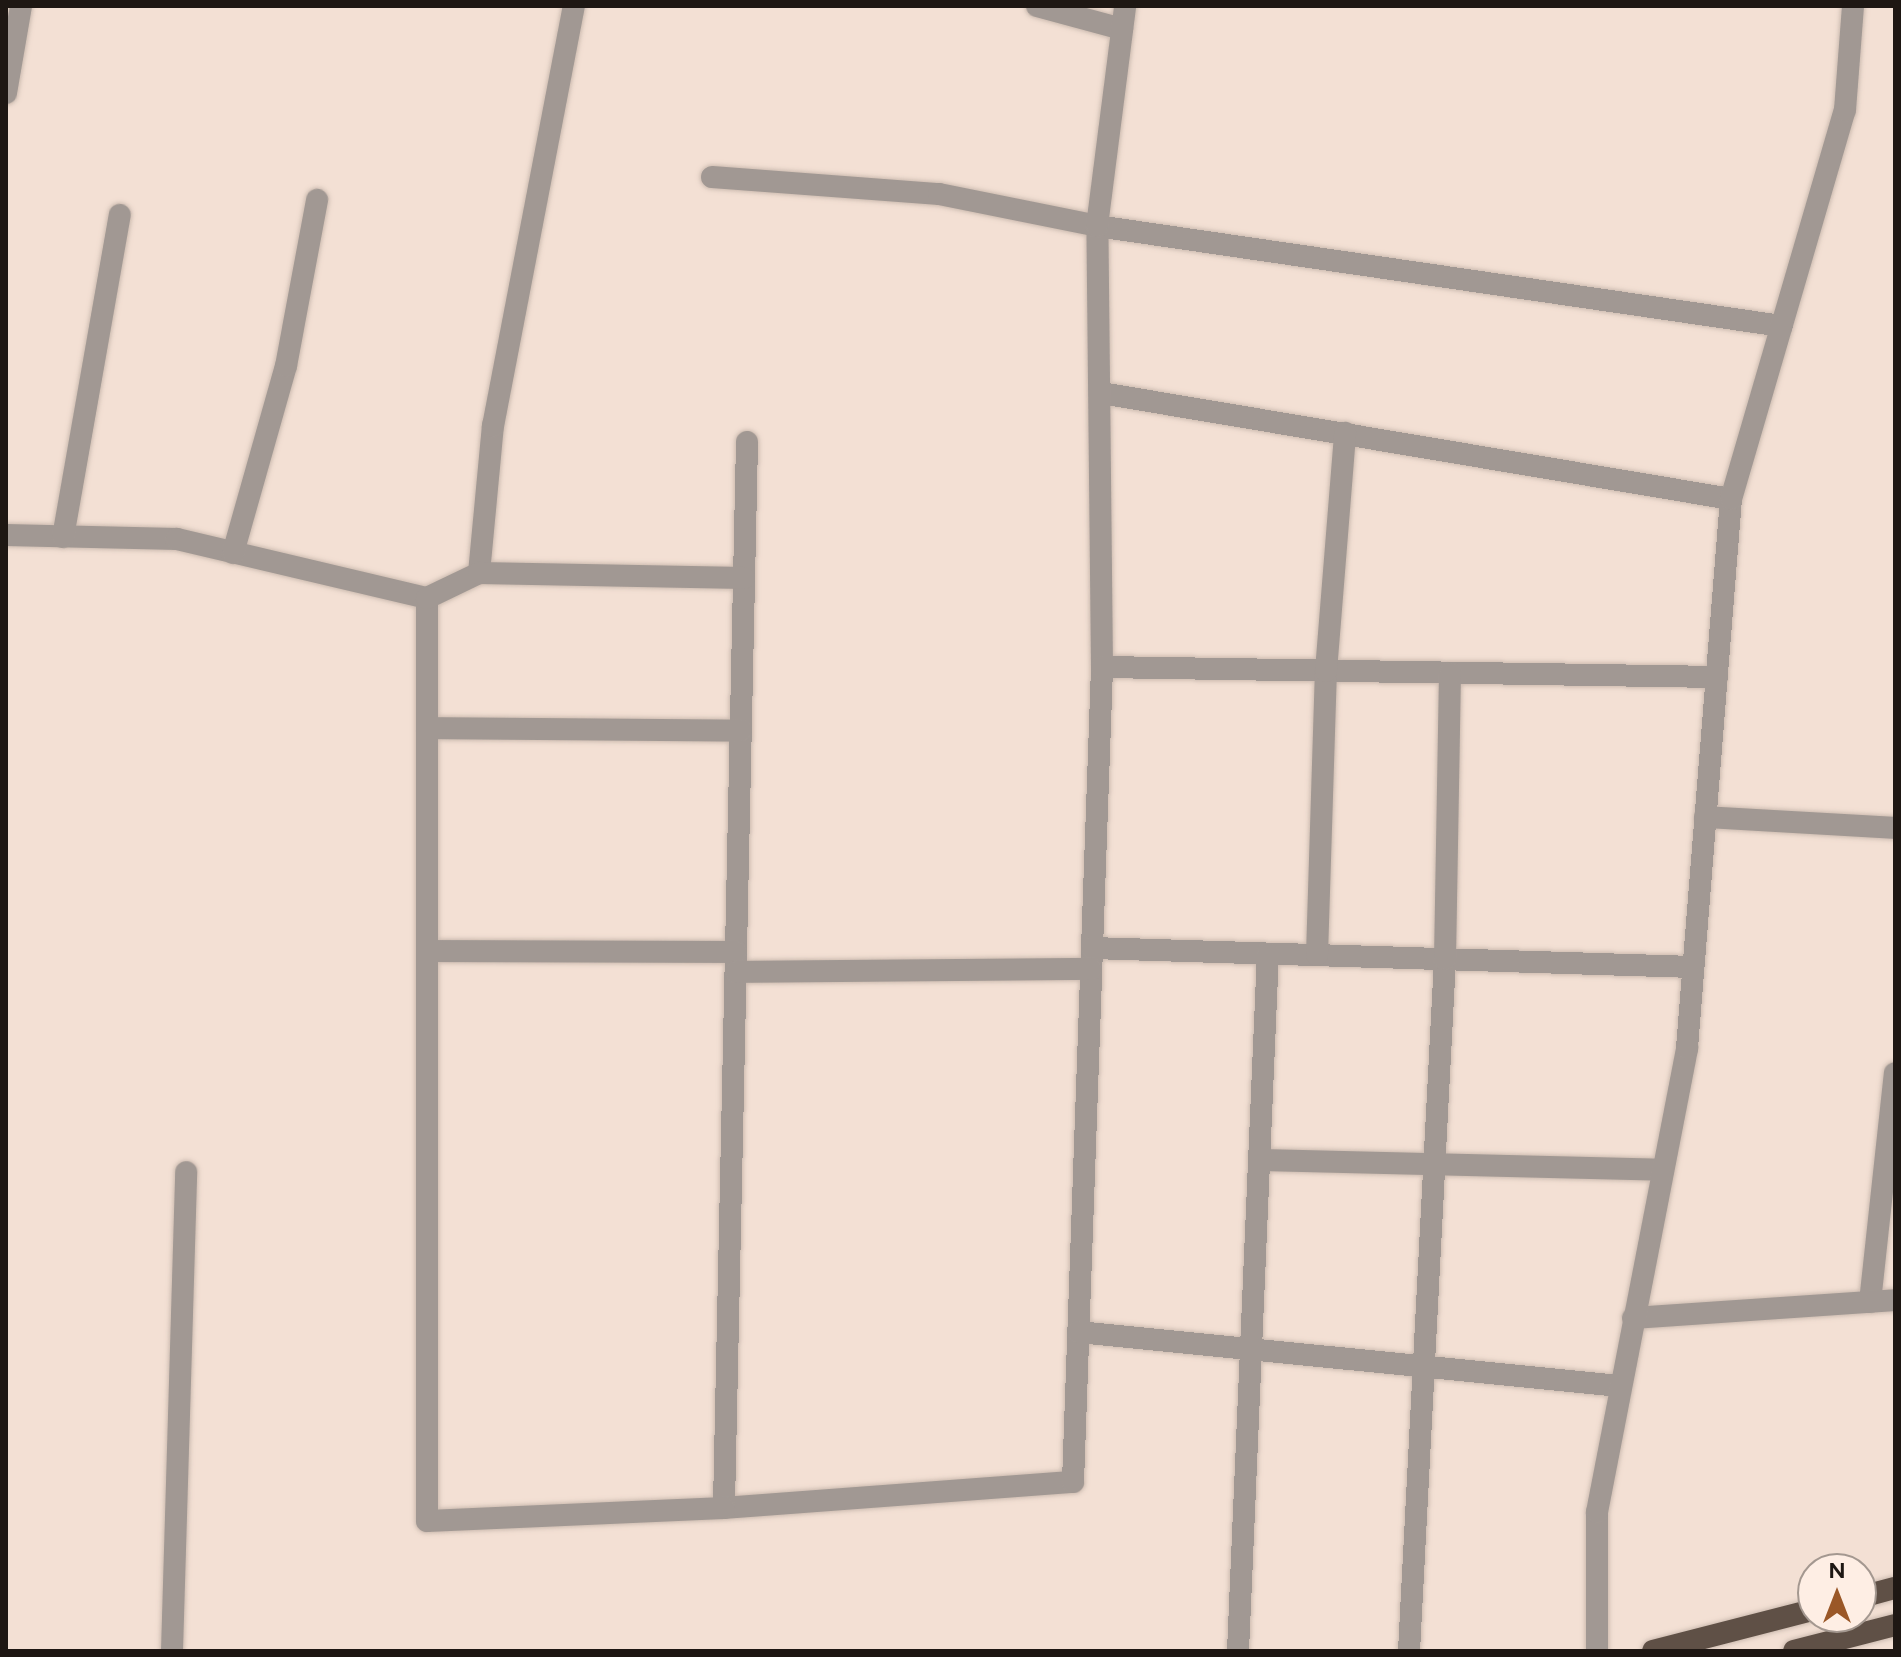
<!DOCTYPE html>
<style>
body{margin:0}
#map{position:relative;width:1901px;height:1657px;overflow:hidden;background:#f3e0d4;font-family:Figtree,sans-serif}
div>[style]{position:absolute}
.roads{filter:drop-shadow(0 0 2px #cdbcb1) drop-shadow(0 0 2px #cdbcb1)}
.minor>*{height:22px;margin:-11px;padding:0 11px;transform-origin:11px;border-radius:11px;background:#a19893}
.trunk>*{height:22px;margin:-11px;padding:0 11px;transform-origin:11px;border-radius:11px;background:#5f5046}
span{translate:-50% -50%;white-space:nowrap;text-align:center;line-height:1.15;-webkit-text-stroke:6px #feeee4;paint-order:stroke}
.frame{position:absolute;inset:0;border:8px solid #1e1713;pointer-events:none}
.north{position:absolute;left:1797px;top:1553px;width:80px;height:80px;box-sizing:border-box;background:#feeee4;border:2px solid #a49890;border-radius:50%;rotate:0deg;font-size:22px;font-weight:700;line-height:32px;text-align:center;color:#1e1713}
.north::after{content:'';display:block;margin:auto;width:28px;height:36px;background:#9a5727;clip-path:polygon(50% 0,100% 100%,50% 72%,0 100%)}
</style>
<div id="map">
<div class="roads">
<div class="minor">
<div style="left:1037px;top:6px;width:88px;rotate:15.1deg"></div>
<div style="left:6px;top:93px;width:88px;rotate:-80.2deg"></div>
<div style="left:712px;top:177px;width:228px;rotate:4.3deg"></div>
<div style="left:939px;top:194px;width:161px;rotate:11.4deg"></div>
<div style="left:1097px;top:226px;width:692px;rotate:8.31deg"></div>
<div style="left:1101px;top:393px;width:639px;rotate:9.55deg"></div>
<div style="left:747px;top:442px;width:1066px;rotate:91.24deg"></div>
<div style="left:724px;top:1508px;width:350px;rotate:-4.3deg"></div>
<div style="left:1073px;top:1482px;width:816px;rotate:-87.96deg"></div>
<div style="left:1102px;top:667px;width:441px;rotate:-90.6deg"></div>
<div style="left:1097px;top:226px;width:222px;rotate:-82.7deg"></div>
<div style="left:6px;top:535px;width:171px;rotate:1.3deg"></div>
<div style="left:177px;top:539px;width:257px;rotate:13.3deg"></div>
<div style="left:63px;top:537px;width:327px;rotate:-80deg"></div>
<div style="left:233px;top:553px;width:194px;rotate:-74.2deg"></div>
<div style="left:286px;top:366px;width:169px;rotate:-79.4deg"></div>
<div style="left:479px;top:573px;width:148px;rotate:-84.6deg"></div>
<div style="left:493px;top:426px;width:428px;rotate:-79.1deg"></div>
<div style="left:1102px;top:667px;width:615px;rotate:0.93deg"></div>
<div style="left:427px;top:728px;width:314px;rotate:0.5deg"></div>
<div style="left:1705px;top:817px;width:190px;rotate:3.3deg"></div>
<div style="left:1092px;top:948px;width:601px;rotate:1.81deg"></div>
<div style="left:427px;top:951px;width:309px;rotate:0.2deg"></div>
<div style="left:1317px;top:955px;width:284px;rotate:-88.2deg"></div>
<div style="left:1326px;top:671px;width:239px;rotate:-85.4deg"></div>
<div style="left:736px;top:972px;width:355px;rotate:-0.5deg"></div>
<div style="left:1262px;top:1160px;width:400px;rotate:1.4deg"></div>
<div style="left:1870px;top:1302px;width:230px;rotate:-83.8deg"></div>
<div style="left:1633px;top:1318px;width:263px;rotate:-3.9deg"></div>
<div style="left:1078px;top:1332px;width:545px;rotate:5.69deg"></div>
<div style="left:724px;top:1508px;width:297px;rotate:177.5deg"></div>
<div style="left:427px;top:1521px;width:923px;rotate:-90deg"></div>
<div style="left:427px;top:598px;width:58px;rotate:-25.7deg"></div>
<div style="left:479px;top:573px;width:265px;rotate:1.1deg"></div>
<div style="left:172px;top:1651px;width:479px;rotate:-88.3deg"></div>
<div style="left:1238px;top:1651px;width:698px;rotate:-87.54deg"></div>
<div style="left:1409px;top:1651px;width:693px;rotate:-87.02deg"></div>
<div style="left:1445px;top:959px;width:286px;rotate:-89deg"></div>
<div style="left:1597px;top:1651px;width:139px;rotate:-90deg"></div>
<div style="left:1597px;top:1512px;width:473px;rotate:-79deg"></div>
<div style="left:1687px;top:1048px;width:551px;rotate:-85.42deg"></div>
<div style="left:1731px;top:499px;width:405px;rotate:-73.7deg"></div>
<div style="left:1845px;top:110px;width:104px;rotate:-85.6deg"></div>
</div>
<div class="trunk">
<div style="left:1861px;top:1597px;width:35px;rotate:-15deg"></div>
<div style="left:1653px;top:1651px;width:165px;rotate:-14.4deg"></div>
<div style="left:1794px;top:1651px;width:104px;rotate:-14.4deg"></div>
</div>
</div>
<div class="frame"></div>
<div class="north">N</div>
</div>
